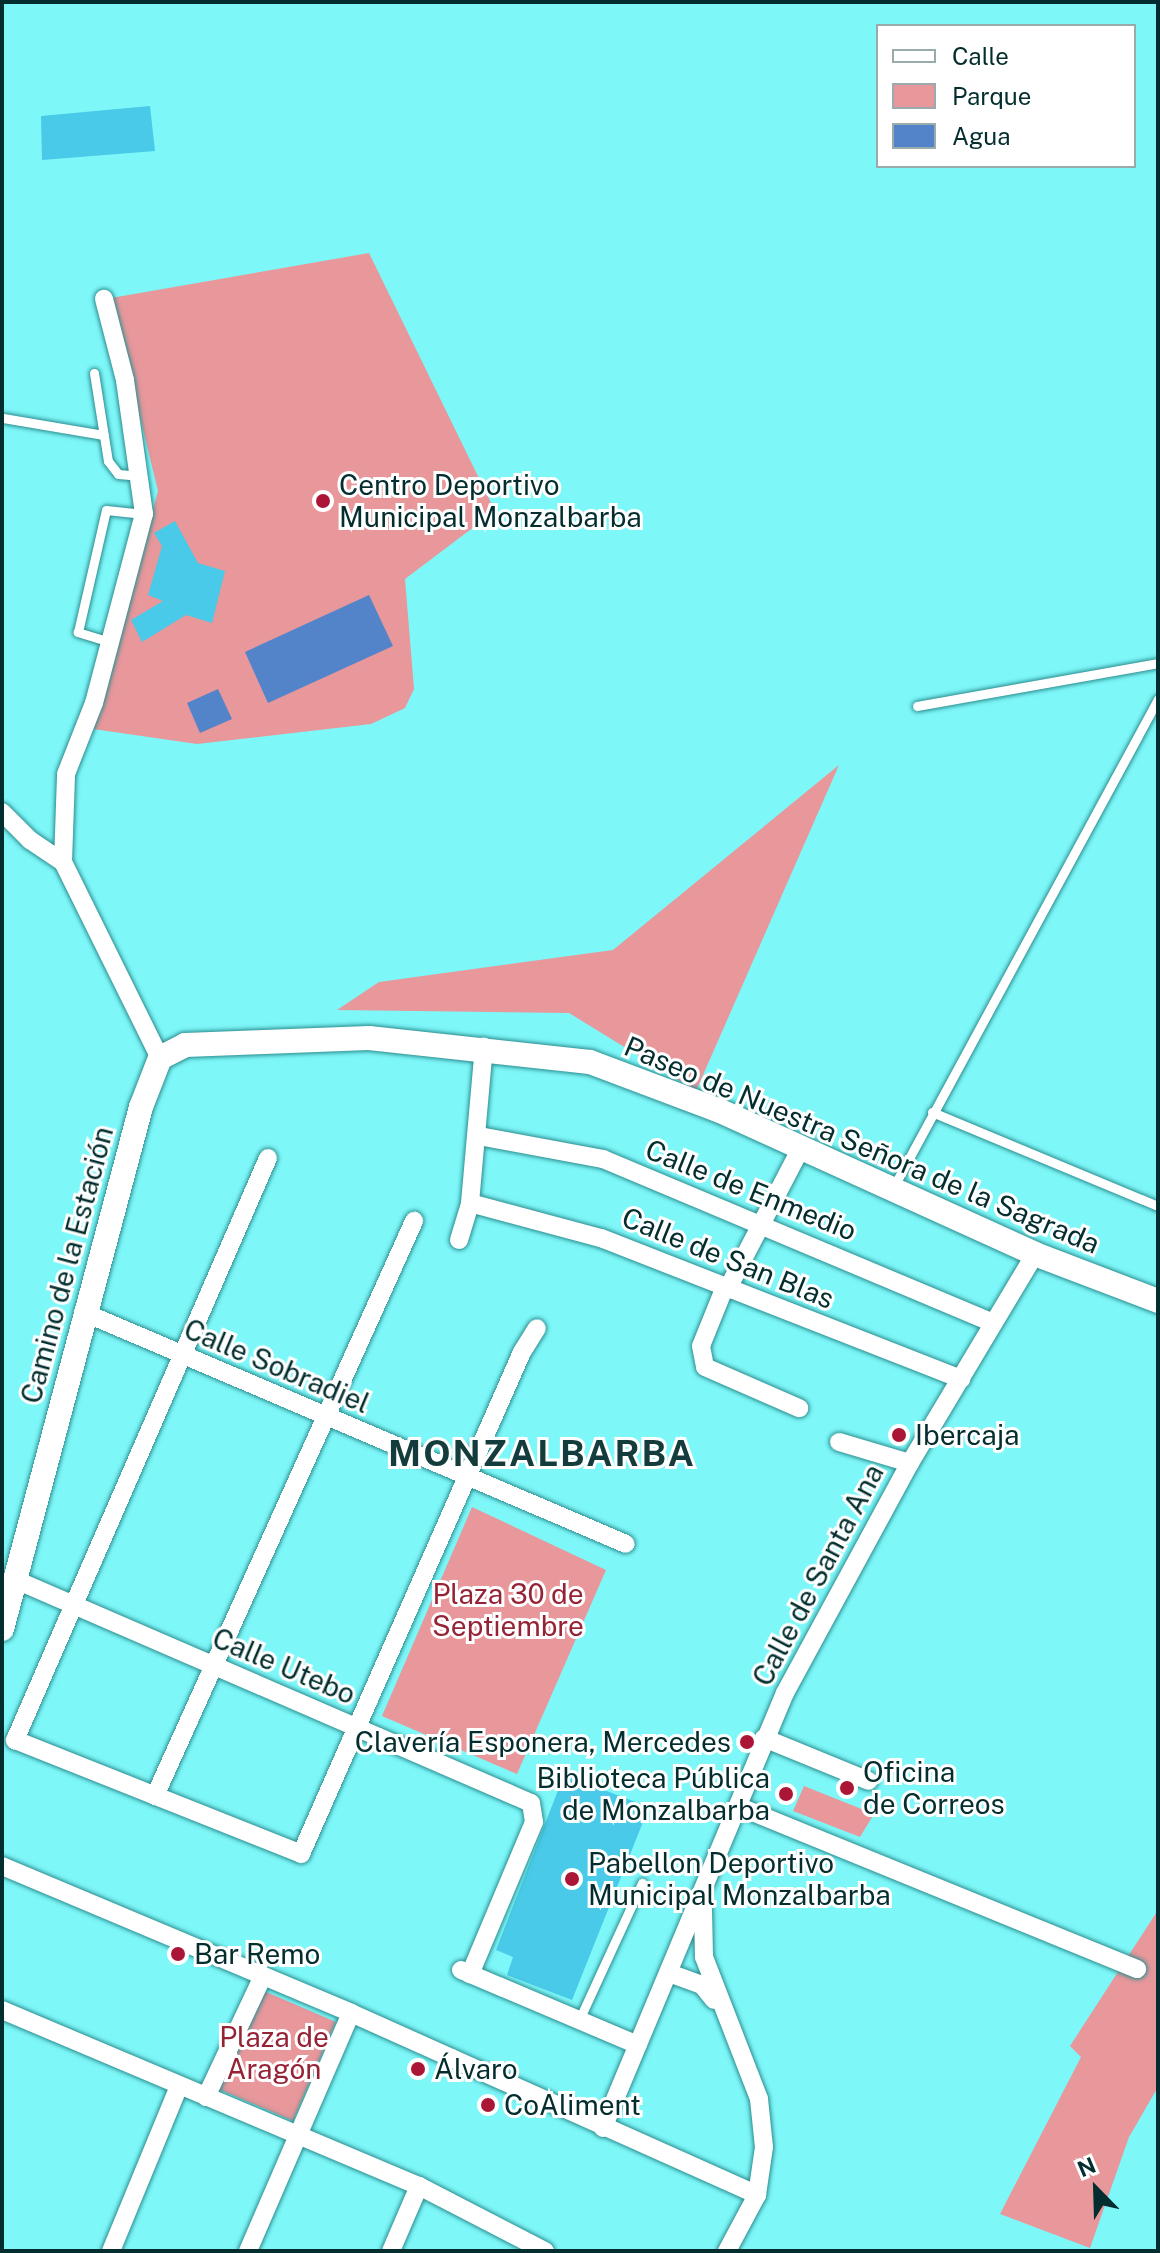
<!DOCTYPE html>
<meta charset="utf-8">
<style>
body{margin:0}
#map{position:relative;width:1160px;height:2253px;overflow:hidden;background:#7ef7f9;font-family:"Public Sans",sans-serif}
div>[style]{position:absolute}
.green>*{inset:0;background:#e8979b}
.water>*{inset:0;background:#5384c9}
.building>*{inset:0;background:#48cae8}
.roads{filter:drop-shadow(0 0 2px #2c8d8f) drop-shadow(0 0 2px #2c8d8f)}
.lane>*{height:9px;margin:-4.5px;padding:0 4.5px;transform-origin:4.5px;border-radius:4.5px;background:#fff}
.street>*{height:18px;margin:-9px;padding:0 9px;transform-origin:9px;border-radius:9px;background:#fff}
.secondary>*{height:24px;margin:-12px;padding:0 12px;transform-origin:12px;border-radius:12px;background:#fff}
.dots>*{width:22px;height:22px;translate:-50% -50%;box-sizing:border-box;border:4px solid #fff;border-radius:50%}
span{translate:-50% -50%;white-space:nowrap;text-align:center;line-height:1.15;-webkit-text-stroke:6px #fff;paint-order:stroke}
.poi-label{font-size:28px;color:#032d2e}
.left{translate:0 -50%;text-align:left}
.right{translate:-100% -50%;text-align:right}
.street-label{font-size:28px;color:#032d2e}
.park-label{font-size:28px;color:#952335}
.district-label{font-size:36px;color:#153c3c;font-weight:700;letter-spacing:2px}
.frame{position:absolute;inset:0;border:4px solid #032d2e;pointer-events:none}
.legend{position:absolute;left:876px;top:24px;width:260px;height:144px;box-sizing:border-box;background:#fff;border:2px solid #9aabab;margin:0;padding:10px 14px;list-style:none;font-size:24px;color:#032d2e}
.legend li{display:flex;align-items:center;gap:16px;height:40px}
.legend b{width:40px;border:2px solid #9aabab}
.north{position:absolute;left:1056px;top:2149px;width:80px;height:80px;-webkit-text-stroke:6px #fff;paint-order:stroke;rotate:337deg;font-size:22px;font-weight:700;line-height:32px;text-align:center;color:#032d2e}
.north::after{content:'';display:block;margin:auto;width:28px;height:36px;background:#032d2e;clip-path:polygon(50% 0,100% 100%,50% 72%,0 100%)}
</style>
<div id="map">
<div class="green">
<div style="clip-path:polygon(369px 253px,495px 511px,405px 579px,414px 689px,405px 708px,371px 724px,197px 744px,93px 729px,158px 491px,111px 298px)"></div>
<div style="clip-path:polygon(839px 765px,696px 1091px,569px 1013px,337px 1010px,379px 982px,613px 950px)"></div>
<div style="clip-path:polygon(472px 1507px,606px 1570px,517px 1774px,382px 1716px)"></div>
<div style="clip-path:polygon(804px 1786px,874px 1814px,860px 1837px,793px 1811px)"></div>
<div style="clip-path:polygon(1158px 1910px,1158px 2087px,1129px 2137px,1090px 2248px,1000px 2214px,1081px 2057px,1070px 2046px)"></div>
<div style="clip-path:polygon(257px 1988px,336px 2022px,293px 2121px,211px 2086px)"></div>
</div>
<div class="water">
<div style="clip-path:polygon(369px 595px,393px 646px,268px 703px,245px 652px)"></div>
<div style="clip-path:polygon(218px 689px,232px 719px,200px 733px,187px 703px)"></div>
</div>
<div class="building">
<div style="clip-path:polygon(150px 106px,155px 151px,42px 160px,41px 116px)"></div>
<div style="clip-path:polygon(175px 521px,198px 563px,225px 571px,212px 623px,186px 615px,142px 642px,131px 620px,163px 601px,148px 595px,162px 546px,154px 533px)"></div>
<div style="clip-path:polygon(564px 1775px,649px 1807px,572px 2000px,507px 1975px,513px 1957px,496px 1950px)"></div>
</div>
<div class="roads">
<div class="lane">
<div style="left:94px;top:373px;width:89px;rotate:81deg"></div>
<div style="left:108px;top:461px;width:16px;rotate:52deg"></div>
<div style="left:118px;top:474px;width:23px;rotate:5deg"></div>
<div style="left:3px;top:418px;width:102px;rotate:9.6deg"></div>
<div style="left:110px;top:642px;width:34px;rotate:-163deg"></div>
<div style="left:78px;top:632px;width:125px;rotate:-77.1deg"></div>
<div style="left:106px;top:510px;width:38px;rotate:6deg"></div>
<div style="left:917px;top:706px;width:245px;rotate:-10.1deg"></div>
<div style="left:932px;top:1112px;width:245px;rotate:22.6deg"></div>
<div style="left:894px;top:1186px;width:554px;rotate:-61.54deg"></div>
<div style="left:579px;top:2020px;width:151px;rotate:-65.3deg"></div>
</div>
<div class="street">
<div style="left:2px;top:812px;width:40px;rotate:45deg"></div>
<div style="left:30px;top:840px;width:40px;rotate:34deg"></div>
<div style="left:63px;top:862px;width:219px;rotate:63.7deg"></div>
<div style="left:63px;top:862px;width:88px;rotate:-88deg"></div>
<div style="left:66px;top:774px;width:76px;rotate:-68.5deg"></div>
<div style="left:94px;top:703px;width:196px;rotate:-75.2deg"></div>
<div style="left:144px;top:514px;width:135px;rotate:-98.1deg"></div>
<div style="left:125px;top:380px;width:84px;rotate:-104.5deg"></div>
<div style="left:479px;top:1136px;width:126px;rotate:10.5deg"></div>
<div style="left:603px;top:1159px;width:423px;rotate:22.8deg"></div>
<div style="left:268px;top:1158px;width:635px;rotate:113.49deg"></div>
<div style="left:15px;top:1740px;width:308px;rotate:21.7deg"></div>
<div style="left:301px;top:1854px;width:548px;rotate:-66.24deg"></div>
<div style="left:522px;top:1352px;width:28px;rotate:-58deg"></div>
<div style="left:470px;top:1203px;width:136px;rotate:15deg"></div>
<div style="left:601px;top:1238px;width:387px;rotate:21.4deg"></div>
<div style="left:459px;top:1240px;width:39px;rotate:-73deg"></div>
<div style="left:470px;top:1203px;width:157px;rotate:-84.9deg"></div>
<div style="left:724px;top:1289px;width:61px;rotate:112deg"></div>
<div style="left:701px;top:1346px;width:21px;rotate:79deg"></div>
<div style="left:705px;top:1367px;width:103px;rotate:23.6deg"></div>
<div style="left:727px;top:1290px;width:162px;rotate:-62.5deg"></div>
<div style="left:83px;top:1312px;width:590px;rotate:23.13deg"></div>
<div style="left:839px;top:1442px;width:74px;rotate:16.5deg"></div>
<div style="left:16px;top:1580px;width:561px;rotate:23.41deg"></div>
<div style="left:531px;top:1803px;width:19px;rotate:81deg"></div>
<div style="left:534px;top:1822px;width:165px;rotate:112.8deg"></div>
<div style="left:764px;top:1738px;width:113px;rotate:22.3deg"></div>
<div style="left:155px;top:1796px;width:631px;rotate:-65.75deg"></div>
<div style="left:740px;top:1807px;width:429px;rotate:22.2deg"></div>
<div style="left:2px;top:1866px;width:379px;rotate:22.8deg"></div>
<div style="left:351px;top:2013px;width:445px;rotate:24.1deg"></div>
<div style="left:703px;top:1909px;width:48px;rotate:88.8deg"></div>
<div style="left:704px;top:1957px;width:152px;rotate:68.8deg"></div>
<div style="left:759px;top:2099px;width:48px;rotate:84.1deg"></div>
<div style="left:764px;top:2147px;width:49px;rotate:98.3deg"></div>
<div style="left:757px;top:2195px;width:64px;rotate:118.2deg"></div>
<div style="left:461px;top:1970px;width:192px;rotate:23deg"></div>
<div style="left:669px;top:1973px;width:35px;rotate:20deg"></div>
<div style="left:702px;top:1985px;width:19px;rotate:51deg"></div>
<div style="left:2px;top:2010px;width:453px;rotate:22.9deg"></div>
<div style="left:419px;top:2186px;width:142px;rotate:27.3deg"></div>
<div style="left:206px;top:2097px;width:134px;rotate:-64.8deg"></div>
<div style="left:603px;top:2128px;width:472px;rotate:-67.3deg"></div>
<div style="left:785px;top:1693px;width:262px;rotate:-61.5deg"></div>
<div style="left:910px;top:1463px;width:244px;rotate:-59.1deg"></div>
<div style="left:111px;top:2251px;width:178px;rotate:-67.6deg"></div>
<div style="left:248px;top:2251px;width:259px;rotate:-66.6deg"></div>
<div style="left:391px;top:2251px;width:71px;rotate:-66.7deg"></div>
</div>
<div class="secondary">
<div style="left:2px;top:1629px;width:540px;rotate:-75.09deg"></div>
<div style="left:141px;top:1107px;width:53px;rotate:-68.8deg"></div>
<div style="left:160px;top:1058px;width:28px;rotate:-27deg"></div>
<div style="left:185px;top:1045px;width:184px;rotate:-2.2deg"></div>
<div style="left:369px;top:1038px;width:222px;rotate:6.2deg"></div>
<div style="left:590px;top:1062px;width:137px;rotate:20.6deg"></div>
<div style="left:718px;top:1110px;width:348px;rotate:24.4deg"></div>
<div style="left:1035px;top:1254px;width:132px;rotate:20.9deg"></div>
</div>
</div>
<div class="dots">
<div style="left:323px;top:501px;background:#ab1536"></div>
<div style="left:899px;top:1435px;background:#ab1536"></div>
<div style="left:747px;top:1742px;background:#ab1536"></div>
<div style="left:847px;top:1788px;background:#ab1536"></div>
<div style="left:786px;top:1794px;background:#ab1536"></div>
<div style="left:572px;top:1879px;background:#ab1536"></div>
<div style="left:178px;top:1954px;background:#ab1536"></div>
<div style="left:418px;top:2069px;background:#ab1536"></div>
<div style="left:488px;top:2105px;background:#ab1536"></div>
</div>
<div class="poi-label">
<span class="left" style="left:339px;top:501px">Centro Deportivo<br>Municipal Monzalbarba</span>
<span class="left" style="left:915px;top:1435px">Ibercaja</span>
<span class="right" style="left:731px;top:1742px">Clavería Esponera, Mercedes</span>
<span class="left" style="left:863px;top:1788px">Oficina<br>de Correos</span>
<span class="right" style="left:770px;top:1794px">Biblioteca Pública<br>de Monzalbarba</span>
<span class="left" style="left:588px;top:1879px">Pabellon Deportivo<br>Municipal Monzalbarba</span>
<span class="left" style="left:194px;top:1954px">Bar Remo</span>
<span class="left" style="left:434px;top:2069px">Álvaro</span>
<span class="left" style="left:504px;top:2105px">CoAliment</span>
</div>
<div class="street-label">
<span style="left:862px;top:1145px;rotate:23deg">Paseo de Nuestra Señora de la Sagrada</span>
<span style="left:751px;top:1190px;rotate:22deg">Calle de Enmedio</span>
<span style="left:728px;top:1258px;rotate:22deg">Calle de San Blas</span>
<span style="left:67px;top:1265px;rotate:-75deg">Camino de la Estación</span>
<span style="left:277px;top:1366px;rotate:23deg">Calle Sobradiel</span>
<span style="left:818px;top:1575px;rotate:-62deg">Calle de Santa Ana</span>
<span style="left:284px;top:1666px;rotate:23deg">Calle Utebo</span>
</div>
<div class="park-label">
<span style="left:508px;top:1610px">Plaza 30 de<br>Septiembre</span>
<span style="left:274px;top:2053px">Plaza de<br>Aragón</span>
</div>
<div class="district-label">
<span style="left:542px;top:1454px">MONZALBARBA</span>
</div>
<div class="frame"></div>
<ul class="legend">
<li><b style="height:10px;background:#fff"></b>Calle</li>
<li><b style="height:22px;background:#e8979b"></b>Parque</li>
<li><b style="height:22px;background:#5384c9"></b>Agua</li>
</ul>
<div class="north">N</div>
</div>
